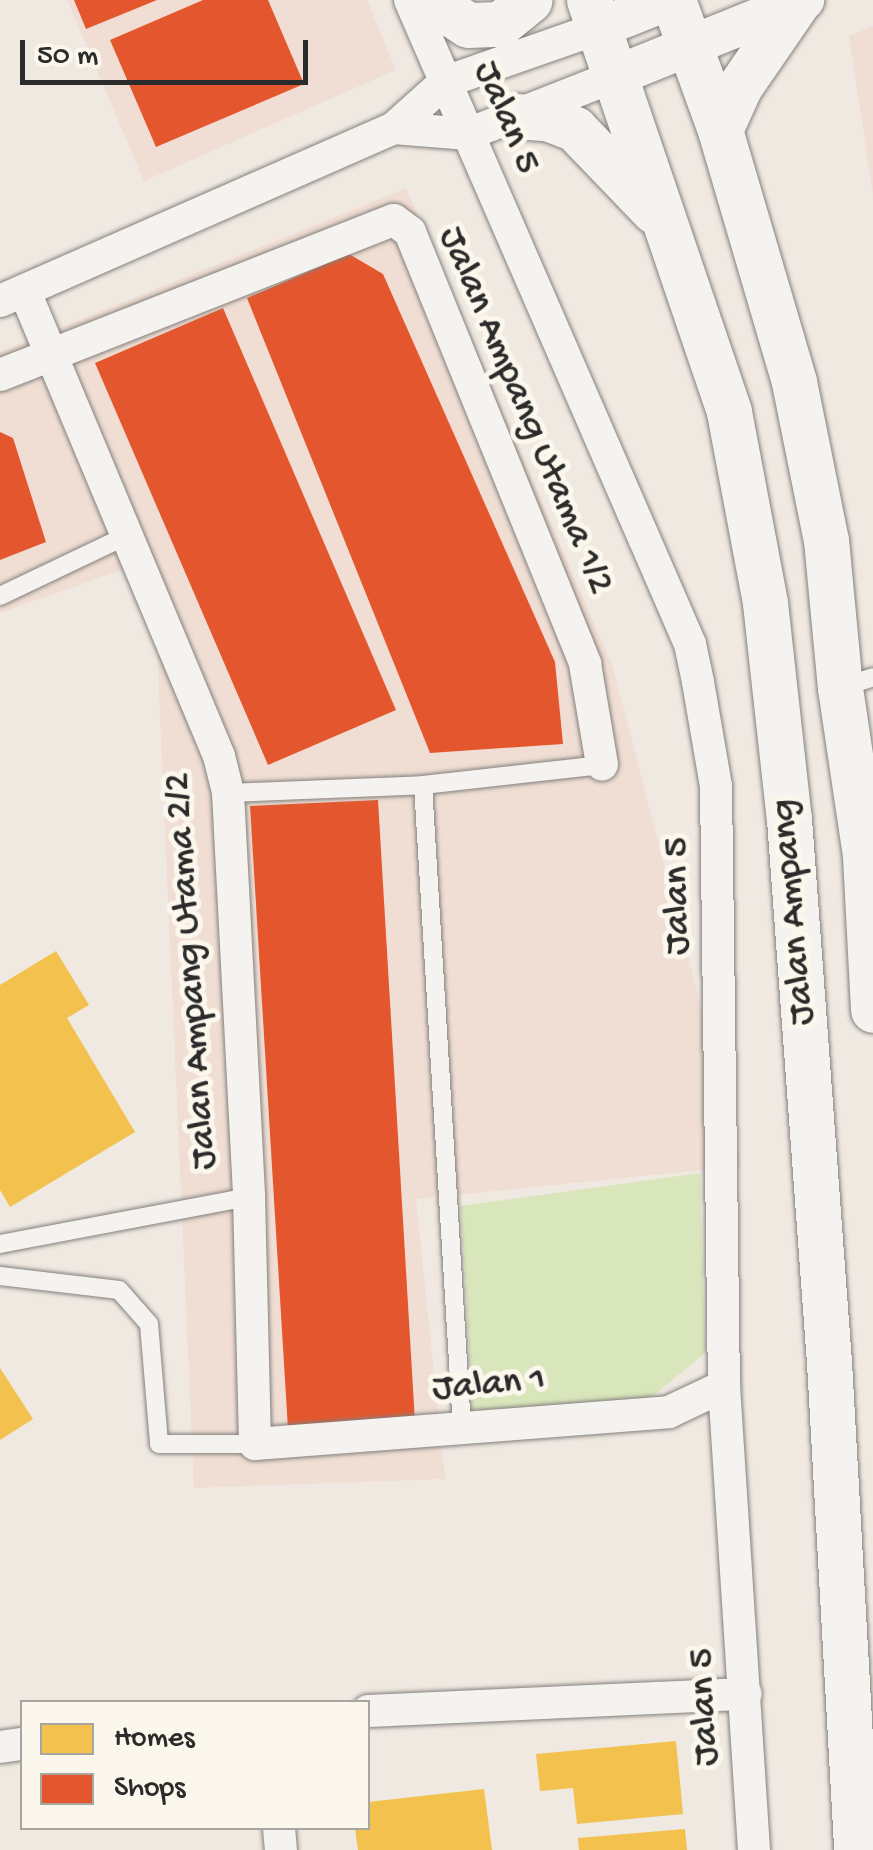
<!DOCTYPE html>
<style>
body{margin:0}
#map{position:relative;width:873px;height:1850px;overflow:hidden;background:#f0e9e2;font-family:"Gochi Hand",sans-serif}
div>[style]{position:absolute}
.built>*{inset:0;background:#f0ded4}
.green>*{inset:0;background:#d9e6bb}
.homes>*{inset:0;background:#f2c14e}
.shops>*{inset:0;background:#e4572e}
.roads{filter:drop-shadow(0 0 2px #84807d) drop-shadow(0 0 2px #84807d)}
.service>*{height:18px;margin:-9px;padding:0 9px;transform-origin:9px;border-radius:9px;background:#f5f3ef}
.minor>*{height:32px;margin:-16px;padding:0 16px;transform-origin:16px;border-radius:16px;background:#f5f3ef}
.tertiary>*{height:40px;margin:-20px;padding:0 20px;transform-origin:20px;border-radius:20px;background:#f5f3ef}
.secondary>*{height:45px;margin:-22.5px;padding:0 22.5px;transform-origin:22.5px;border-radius:22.5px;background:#f5f3ef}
span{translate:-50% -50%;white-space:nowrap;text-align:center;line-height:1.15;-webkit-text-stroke:10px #fbf7ec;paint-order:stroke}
.street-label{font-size:38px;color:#2b2b2b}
.legend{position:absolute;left:20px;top:1700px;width:350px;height:130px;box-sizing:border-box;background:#fbf7ec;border:2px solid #a8a59f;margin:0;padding:12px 18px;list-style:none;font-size:30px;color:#2b2b2b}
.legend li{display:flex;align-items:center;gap:20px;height:50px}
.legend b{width:50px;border:2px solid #a8a59f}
.scale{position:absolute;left:20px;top:40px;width:288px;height:45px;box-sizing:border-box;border:5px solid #2b2b2b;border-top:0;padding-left:12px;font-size:30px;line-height:35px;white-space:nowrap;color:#2b2b2b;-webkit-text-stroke:8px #fbf7ec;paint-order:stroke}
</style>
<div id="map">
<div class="built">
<div style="clip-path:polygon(67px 0,367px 0,396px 70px,144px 181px)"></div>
<div style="clip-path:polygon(873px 26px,873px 194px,849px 36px)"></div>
<div style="clip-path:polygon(406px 188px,613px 667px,742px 1166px,416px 1199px,445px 1479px,194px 1488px,153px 559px,0 613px,0 352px)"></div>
</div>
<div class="green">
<div style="clip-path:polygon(700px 1173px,705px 1353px,647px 1401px,473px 1410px,461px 1206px)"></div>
</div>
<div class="homes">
<div style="clip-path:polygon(56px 951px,89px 1005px,67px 1018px,135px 1132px,10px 1207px,0 1190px,0 985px)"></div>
<div style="clip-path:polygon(0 1368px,33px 1419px,0 1440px)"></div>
<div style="clip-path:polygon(676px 1741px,683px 1814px,577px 1824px,573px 1788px,540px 1791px,536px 1754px)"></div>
<div style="clip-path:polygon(484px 1789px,492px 1850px,358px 1850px,355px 1828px,368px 1828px,368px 1802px)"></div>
<div style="clip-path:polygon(685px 1829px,687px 1850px,579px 1850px,578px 1838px)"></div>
</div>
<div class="shops">
<div style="clip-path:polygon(74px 0,157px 0,86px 29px)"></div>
<div style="clip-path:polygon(203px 0,268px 0,304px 84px,156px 147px,110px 40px)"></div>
<div style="clip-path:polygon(349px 254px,383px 274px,555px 662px,563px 744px,430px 753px,247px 298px)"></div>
<div style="clip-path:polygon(223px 308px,396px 710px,268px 765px,95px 363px)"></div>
<div style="clip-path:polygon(0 432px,13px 438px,46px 542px,0 560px)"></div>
<div style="clip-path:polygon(378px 800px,415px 1422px,288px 1429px,250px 806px)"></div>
</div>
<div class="roads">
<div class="service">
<div style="left:0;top:596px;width:140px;rotate:-25.5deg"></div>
<div style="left:840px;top:688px;width:35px;rotate:-18deg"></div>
<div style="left:423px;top:785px;width:645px;rotate:86.53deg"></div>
<div style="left:228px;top:793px;width:195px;rotate:-2.3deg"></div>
<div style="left:423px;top:785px;width:180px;rotate:-6.4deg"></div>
<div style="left:0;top:1244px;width:253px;rotate:-10.7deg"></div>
<div style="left:0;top:1276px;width:120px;rotate:6.7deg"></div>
<div style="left:119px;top:1290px;width:45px;rotate:48.6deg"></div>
<div style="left:149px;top:1324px;width:120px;rotate:85.2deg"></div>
<div style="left:159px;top:1444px;width:96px"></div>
</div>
<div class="minor">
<div style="left:410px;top:0;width:702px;rotate:66.5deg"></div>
<div style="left:690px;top:644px;width:39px;rotate:78deg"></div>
<div style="left:698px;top:682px;width:106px;rotate:80.2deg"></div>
<div style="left:716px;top:786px;width:600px;rotate:89.24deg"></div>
<div style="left:724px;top:1386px;width:465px;rotate:86.3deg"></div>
<div style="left:394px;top:128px;width:74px;rotate:4.6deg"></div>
<div style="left:468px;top:134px;width:158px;rotate:-21.5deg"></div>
<div style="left:25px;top:292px;width:503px;rotate:67.31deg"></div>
<div style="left:219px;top:756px;width:38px;rotate:76deg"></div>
<div style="left:228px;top:793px;width:405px;rotate:87deg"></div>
<div style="left:249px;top:1197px;width:247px;rotate:88.6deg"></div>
<div style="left:255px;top:1444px;width:415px;rotate:-4.4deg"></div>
<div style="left:669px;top:1412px;width:61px;rotate:-25.3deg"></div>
<div style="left:0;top:301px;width:430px;rotate:-23.7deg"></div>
<div style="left:394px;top:128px;width:69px;rotate:-42deg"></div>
<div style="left:445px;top:82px;width:163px;rotate:-19.3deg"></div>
<div style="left:0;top:375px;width:423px;rotate:-21.5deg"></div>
<div style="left:394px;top:220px;width:20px;rotate:37deg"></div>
<div style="left:410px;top:232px;width:466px;rotate:67.9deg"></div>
<div style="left:585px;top:664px;width:102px;rotate:80.4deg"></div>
<div style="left:368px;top:1711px;width:378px;rotate:-2.6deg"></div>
<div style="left:0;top:1747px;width:22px;rotate:-8deg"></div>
<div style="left:279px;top:1828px;width:22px;rotate:85deg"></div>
</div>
<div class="tertiary">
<div style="left:599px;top:28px;width:75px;rotate:-21.8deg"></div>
<div style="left:615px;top:76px;width:204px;rotate:-21.9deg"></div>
</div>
<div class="secondary">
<div style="left:430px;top:0;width:45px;rotate:33.3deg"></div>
<div style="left:468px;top:25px;width:32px;rotate:-2deg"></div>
<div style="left:500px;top:24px;width:38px;rotate:-39deg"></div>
<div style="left:589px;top:0;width:435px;rotate:71.2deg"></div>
<div style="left:729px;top:412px;width:194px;rotate:79.3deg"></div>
<div style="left:765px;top:603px;width:217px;rotate:83.7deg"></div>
<div style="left:789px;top:819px;width:544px;rotate:85.79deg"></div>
<div style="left:829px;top:1362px;width:489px;rotate:86.8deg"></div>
<div style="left:673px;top:0;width:138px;rotate:70.1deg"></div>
<div style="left:720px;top:130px;width:263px;rotate:73.6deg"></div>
<div style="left:794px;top:382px;width:161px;rotate:78.6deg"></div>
<div style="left:826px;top:540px;width:149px;rotate:84.6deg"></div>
<div style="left:840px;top:688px;width:170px;rotate:81.5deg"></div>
<div style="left:865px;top:856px;width:154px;rotate:87deg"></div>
<div style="left:515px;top:116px;width:32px;rotate:4deg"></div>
<div style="left:547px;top:118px;width:30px;rotate:21deg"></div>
<div style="left:575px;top:129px;width:114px;rotate:46.1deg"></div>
<div style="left:720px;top:130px;width:48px;rotate:-65.6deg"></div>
<div style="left:740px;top:86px;width:101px;rotate:-55.5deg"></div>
</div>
</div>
<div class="street-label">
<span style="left:505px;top:118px;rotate:67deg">Jalan 5</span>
<span style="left:524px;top:411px;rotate:67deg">Jalan Ampang Utama 1/2</span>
<span style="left:679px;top:896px;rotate:-91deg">Jalan 5</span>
<span style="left:795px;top:912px;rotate:-95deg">Jalan Ampang</span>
<span style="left:193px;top:971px;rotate:-94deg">Jalan Ampang Utama 2/2</span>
<span style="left:489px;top:1386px;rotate:-5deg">Jalan 1</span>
<span style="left:706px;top:1707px;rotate:-93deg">Jalan 5</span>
</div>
<ul class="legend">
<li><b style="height:28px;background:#f2c14e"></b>Homes</li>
<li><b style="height:28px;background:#e4572e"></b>Shops</li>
</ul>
<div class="scale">50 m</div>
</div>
